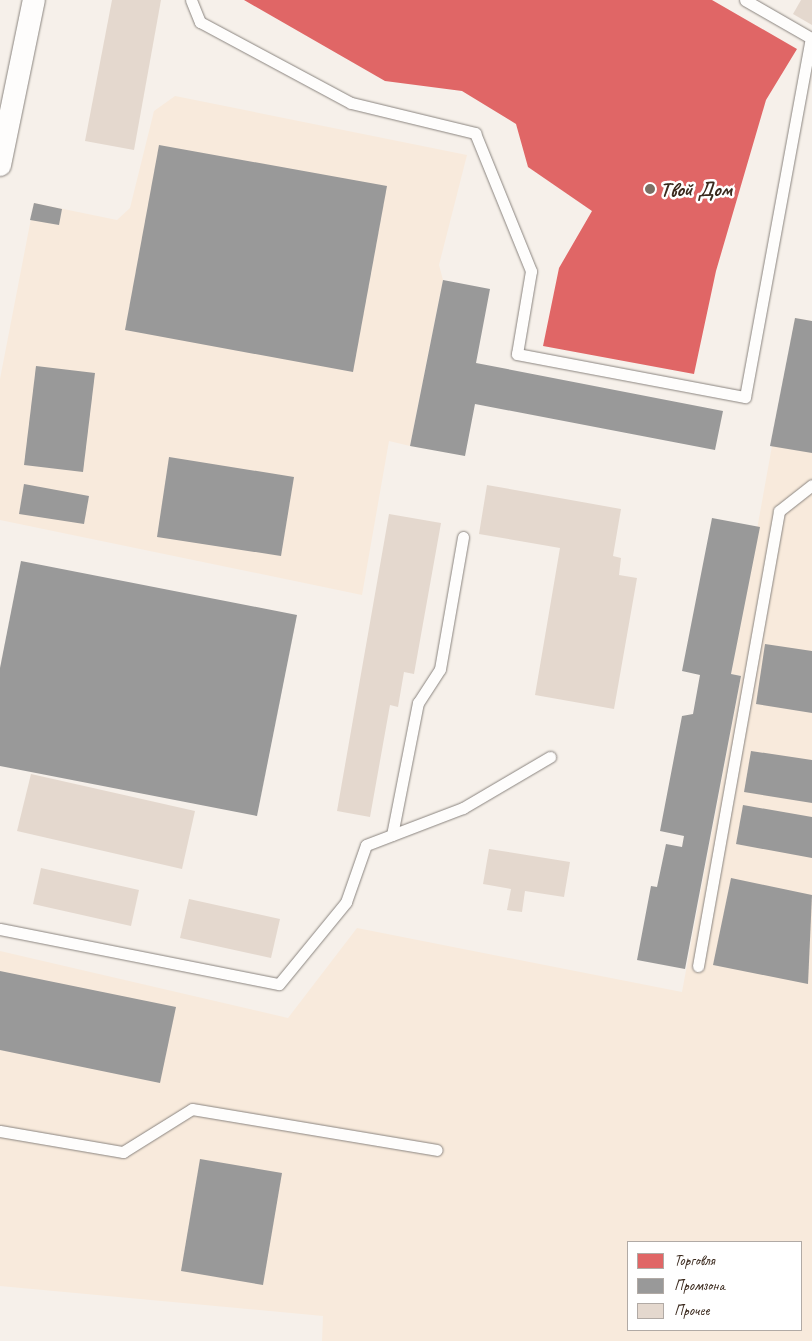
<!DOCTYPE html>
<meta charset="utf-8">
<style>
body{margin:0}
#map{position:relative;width:812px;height:1341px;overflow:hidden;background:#f6f0ea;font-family:Caveat,sans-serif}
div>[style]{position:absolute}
.built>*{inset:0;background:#f8eadc}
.shops>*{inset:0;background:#e06666}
.industry>*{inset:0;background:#999}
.building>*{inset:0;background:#e4d8ce}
.roads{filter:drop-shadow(0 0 1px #8a847f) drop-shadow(0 0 1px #8a847f)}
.service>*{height:11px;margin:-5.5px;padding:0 5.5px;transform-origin:5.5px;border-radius:5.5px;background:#fefdfc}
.minor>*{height:22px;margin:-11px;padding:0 11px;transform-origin:11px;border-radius:11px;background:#fefdfc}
.dots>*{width:14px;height:14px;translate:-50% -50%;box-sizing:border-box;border:2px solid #fff;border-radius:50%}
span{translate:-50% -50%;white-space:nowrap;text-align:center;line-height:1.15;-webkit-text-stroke:5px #fff;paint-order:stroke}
.poi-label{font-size:21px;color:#3b2a1e;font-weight:700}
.left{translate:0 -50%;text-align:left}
.legend{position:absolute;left:627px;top:1241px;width:175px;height:90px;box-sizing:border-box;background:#fff;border:1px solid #b1aaa5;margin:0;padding:6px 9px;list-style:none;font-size:15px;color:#3b2a1e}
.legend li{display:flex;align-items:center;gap:10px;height:25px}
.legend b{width:25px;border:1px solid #b1aaa5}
</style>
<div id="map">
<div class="built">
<div style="clip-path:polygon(175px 96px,467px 155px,439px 265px,443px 280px,410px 446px,389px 441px,362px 595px,0 520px,0 379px,34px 203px,117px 220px,130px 208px,154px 111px)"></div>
<div style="clip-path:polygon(evenodd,795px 318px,812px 321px,812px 1341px,322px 1341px,323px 1316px,0 1286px,0 951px,288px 1018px,357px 928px,682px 992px,741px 676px,731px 674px,795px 318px,628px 1242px,801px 1242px,801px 1330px,628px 1330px,628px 1242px)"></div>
</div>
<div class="shops">
<div style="clip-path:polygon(244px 0,712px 0,797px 49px,766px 100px,716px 271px,694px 374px,543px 346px,559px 268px,592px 211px,528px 167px,516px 124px,462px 91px,385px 81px)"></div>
</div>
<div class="industry">
<div style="clip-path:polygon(159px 145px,387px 186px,353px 372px,125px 330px)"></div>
<div style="clip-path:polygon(34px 203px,62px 209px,59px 225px,30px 220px)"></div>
<div style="clip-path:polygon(443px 280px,490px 289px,476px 363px,723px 411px,715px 450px,475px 404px,465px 456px,410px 446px)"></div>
<div style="clip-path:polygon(795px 318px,812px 321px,812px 453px,770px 446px)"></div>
<div style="clip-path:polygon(36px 366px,95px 373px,83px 472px,24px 465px)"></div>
<div style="clip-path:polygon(169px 457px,294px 477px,281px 556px,157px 537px)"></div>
<div style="clip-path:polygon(24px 484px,89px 496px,84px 524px,19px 514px)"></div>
<div style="clip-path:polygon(712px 518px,760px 527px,731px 674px,741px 676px,685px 969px,637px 960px,651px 886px,657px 887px,666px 844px,682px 847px,684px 836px,660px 831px,682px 716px,693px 714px,700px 675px,682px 671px)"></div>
<div style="clip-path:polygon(21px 561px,297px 615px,257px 816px,0 766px,0 668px)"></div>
<div style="clip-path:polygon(765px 644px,812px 651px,812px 713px,756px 704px)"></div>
<div style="clip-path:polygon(751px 751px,812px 760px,812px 803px,744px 792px)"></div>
<div style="clip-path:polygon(743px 805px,812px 817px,812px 858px,736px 844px)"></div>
<div style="clip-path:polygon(731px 878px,812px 895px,808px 984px,713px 965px)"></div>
<div style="clip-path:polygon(0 971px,176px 1007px,160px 1083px,0 1050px)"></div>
<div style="clip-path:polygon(200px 1159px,282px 1173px,263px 1285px,181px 1271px)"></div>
</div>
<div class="building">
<div style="clip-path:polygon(112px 0,161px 0,134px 150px,85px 141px)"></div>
<div style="clip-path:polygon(801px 0,812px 0,812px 25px,793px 14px)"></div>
<div style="clip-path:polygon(487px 485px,621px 509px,613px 556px,621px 558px,619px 575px,637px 578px,614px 709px,535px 695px,560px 548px,479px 534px)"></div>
<div style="clip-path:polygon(389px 514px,441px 523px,414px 674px,404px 672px,398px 707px,390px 705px,370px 817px,337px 811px)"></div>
<div style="clip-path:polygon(31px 774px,195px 811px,182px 869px,17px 831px)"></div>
<div style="clip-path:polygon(489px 849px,570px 862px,564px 897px,525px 891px,522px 912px,507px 910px,511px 889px,483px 884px)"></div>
<div style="clip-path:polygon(41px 868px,139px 890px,131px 926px,33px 904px)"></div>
<div style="clip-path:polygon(189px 899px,280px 919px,271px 958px,180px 938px)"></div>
</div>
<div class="roads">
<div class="service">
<div style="left:191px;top:0;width:24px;rotate:68deg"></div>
<div style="left:200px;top:22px;width:171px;rotate:28.2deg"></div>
<div style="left:351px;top:103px;width:128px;rotate:13.6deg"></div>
<div style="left:475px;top:133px;width:149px;rotate:67.9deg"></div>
<div style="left:531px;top:271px;width:84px;rotate:99.6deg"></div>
<div style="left:517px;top:354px;width:232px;rotate:10.7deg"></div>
<div style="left:745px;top:397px;width:365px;rotate:-79.6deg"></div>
<div style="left:811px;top:38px;width:76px;rotate:-150.1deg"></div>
<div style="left:392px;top:835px;width:135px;rotate:-78.9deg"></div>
<div style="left:418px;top:703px;width:40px;rotate:-57.1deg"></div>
<div style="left:440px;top:669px;width:134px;rotate:-80.1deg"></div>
<div style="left:0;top:929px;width:284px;rotate:11.2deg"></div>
<div style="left:279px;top:984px;width:106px;rotate:-50.7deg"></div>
<div style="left:346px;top:902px;width:60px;rotate:-70.7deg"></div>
<div style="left:366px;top:845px;width:104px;rotate:-20.9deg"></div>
<div style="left:463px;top:808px;width:101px;rotate:-30.4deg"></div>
<div style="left:698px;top:966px;width:462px;rotate:-79.9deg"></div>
<div style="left:779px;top:511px;width:42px;rotate:-38.2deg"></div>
<div style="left:0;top:1131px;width:125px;rotate:9.7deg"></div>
<div style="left:123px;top:1152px;width:81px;rotate:-31.9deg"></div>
<div style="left:192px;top:1109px;width:248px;rotate:9.5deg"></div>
</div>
<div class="minor">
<div style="left:0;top:165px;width:168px;rotate:-78.4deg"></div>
</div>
</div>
<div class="dots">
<div style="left:650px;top:189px;background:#7c6f65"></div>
</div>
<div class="poi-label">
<span class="left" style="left:660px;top:189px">Твой Дом</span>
</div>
<ul class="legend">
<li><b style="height:14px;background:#e06666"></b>Торговля</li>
<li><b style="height:14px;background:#999"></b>Промзона</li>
<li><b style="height:14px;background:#e4d8ce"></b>Прочее</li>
</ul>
</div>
